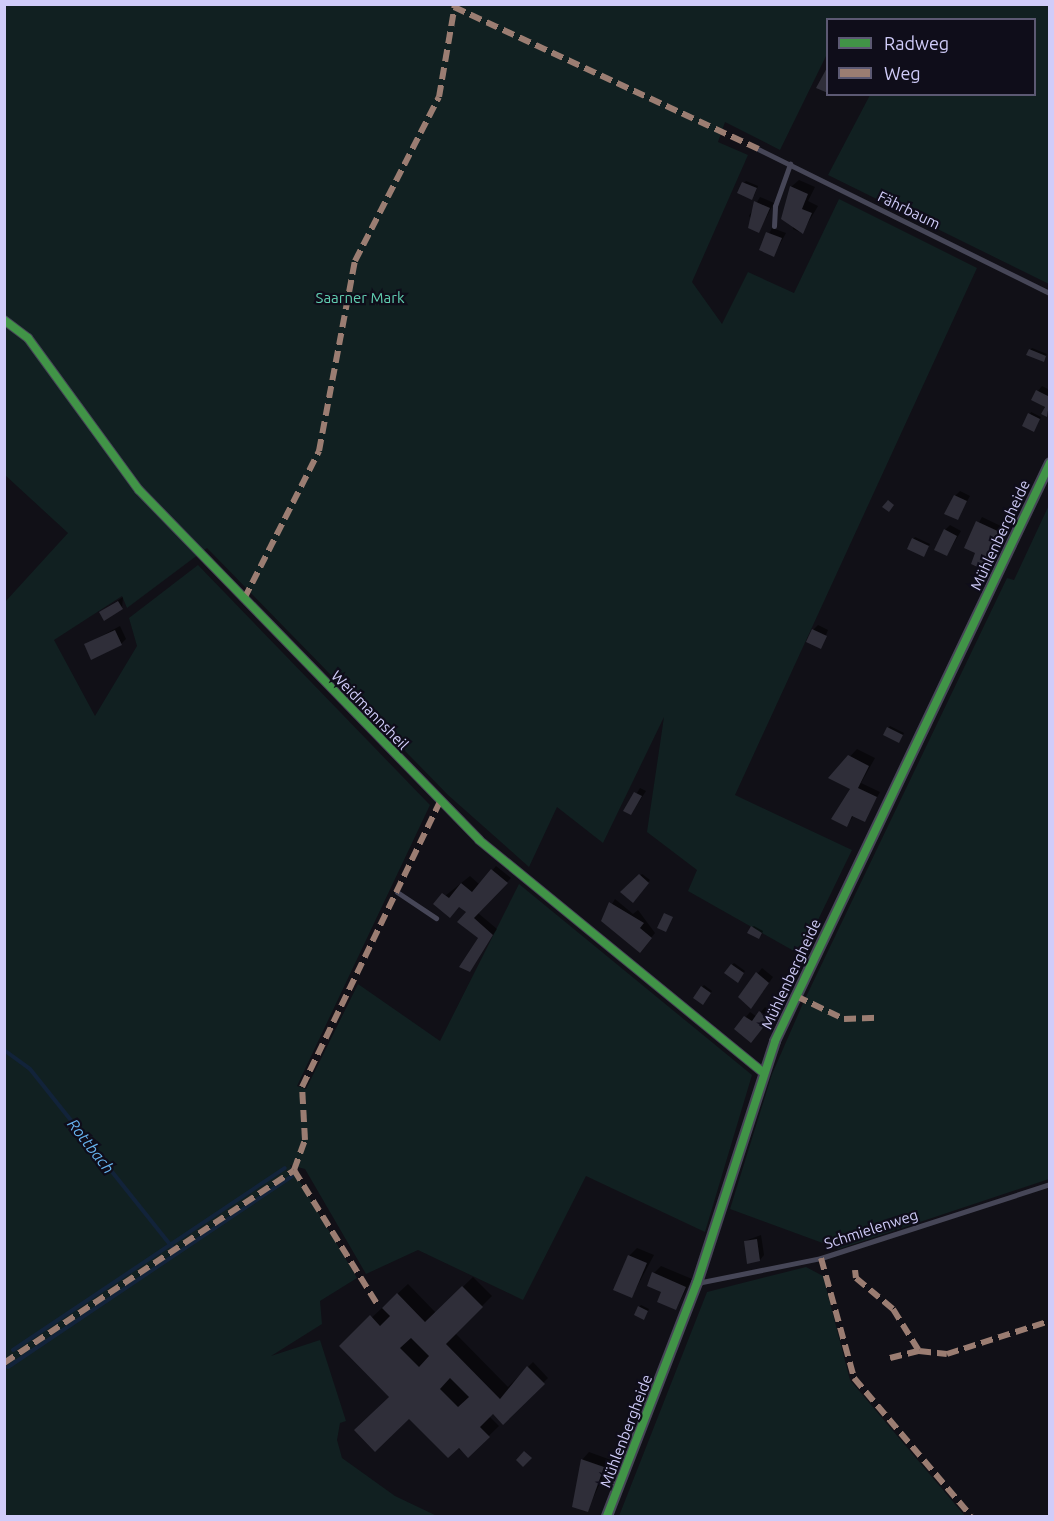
<!DOCTYPE html>
<meta charset="utf-8">
<style>
body{margin:0}
#map{position:relative;width:1054px;height:1521px;overflow:hidden;background:#111017;font-family:Ubuntu,sans-serif}
div>[style]{position:absolute}
.green>*{inset:0;background:#112021}
.shadow>*{inset:0;background:#0007}
.stream>*{height:4px;margin:-2px;padding:0 2px;transform-origin:2px;border-radius:2px;background:#12233a}
.building>*{inset:0;background:#2f2e39}
.service>*{height:5px;margin:-2.5px;padding:0 2.5px;transform-origin:2.5px;border-radius:2.5px;background:#464657}
.minor>*{height:10px;margin:-5px;padding:0 5px;transform-origin:5px;border-radius:5px;background:#464657}
.tertiary>*{height:12px;margin:-6px;padding:0 6px;transform-origin:6px;border-radius:6px;background:#464657}
.quiet>*{height:6px;margin-top:-3px;transform-origin:0;background:repeating-linear-gradient(90deg,#9b7d72 0 12px,transparent 0 18px)}
.cycleway>*{height:8px;margin:-4px;padding:0 4px;transform-origin:4px;border-radius:4px;background:#419447}
span{translate:-50% -50%;white-space:nowrap;text-align:center;line-height:1.15;-webkit-text-stroke:4.5px #0f0d1a;paint-order:stroke}
.street-label{font-size:15px;color:#d0ccf9}
.park-label{font-size:15px;color:#61cfb1}
.water-label{font-size:16px;color:#66b2ed;font-style:italic}
.frame{position:absolute;inset:0;border:6px solid #d0ccf9;pointer-events:none}
.legend{position:absolute;left:826px;top:18px;width:210px;height:78px;box-sizing:border-box;background:#0f0d1a;border:2px solid #5c5973;margin:0;padding:8px 10px;list-style:none;font-size:18px;color:#d0ccf9}
.legend li{display:flex;align-items:center;gap:12px;height:30px}
.legend b{width:30px;border:2px solid #5c5973}
</style>
<div id="map">
<div class="green">
<div style="clip-path:polygon(4px 5px,1049px 5px,1049px 284px,828px 175px,870px 95px,1034px 94px,1034px 20px,828px 20px,827px 54px,780px 150px,725px 122px,718px 142px,748px 155px,692px 282px,722px 324px,748px 272px,794px 293px,839px 199px,977px 268px,735px 795px,852px 850px,801px 955px,688px 891px,697px 870px,647px 832px,664px 717px,603px 843px,557px 807px,529px 867px,448px 795px,207px 548px,127px 608px,122px 596px,54px 640px,95px 716px,137px 646px,129px 618px,198px 565px,430px 805px,297px 1086px,306px 1089px,358px 984px,440px 1041px,519px 884px,752px 1075px,705px 1232px,586px 1176px,523px 1300px,418px 1250px,366px 1274px,305px 1169px,290px 1165px,357px 1278px,320px 1301px,322px 1324px,271px 1356px,320px 1340px,346px 1421px,340px 1423px,337px 1440px,342px 1458px,395px 1496px,437px 1516px,5px 1516px,4px 1367px,11px 1362px,4px 1356px,5px 602px,68px 533px,5px 475px)"></div>
<div style="clip-path:polygon(1049px 505px,1049px 1179px,839px 1249px,730px 1209px,772px 1074px,804px 1001px,1007px 578px,1014px 580px)"></div>
<div style="clip-path:polygon(806px 1267px,823px 1276px,850px 1380px,965px 1516px,619px 1516px,707px 1292px)"></div>
</div>
<div class="shadow">
<div style="clip-path:polygon(799px 180px,815px 187px,808px 201px,818px 206px,802px 233px,793px 229px,791px 187px)"></div>
<div style="clip-path:polygon(746px 181px,758px 186px,754px 196px,744px 183px)"></div>
<div style="clip-path:polygon(760px 197px,774px 203px,759px 231px,749px 216px)"></div>
<div style="clip-path:polygon(772px 228px,786px 233px,774px 255px,761px 249px)"></div>
<div style="clip-path:polygon(1032px 348px,1047px 354px,1045px 358px,1030px 350px)"></div>
<div style="clip-path:polygon(1042px 386px,1050px 390px,1047px 415px,1038px 391px)"></div>
<div style="clip-path:polygon(1031px 412px,1041px 417px,1035px 428px,1030px 414px)"></div>
<div style="clip-path:polygon(960px 491px,970px 496px,957px 519px,955px 496px)"></div>
<div style="clip-path:polygon(982px 517px,1005px 528px,984px 568px,977px 552px,966px 547px)"></div>
<div style="clip-path:polygon(950px 525px,961px 531px,947px 555px,945px 530px)"></div>
<div style="clip-path:polygon(915px 537px,930px 544px,924px 555px,913px 539px)"></div>
<div style="clip-path:polygon(123px 597px,122px 608px,101px 613px,106px 608px)"></div>
<div style="clip-path:polygon(818px 625px,828px 630px,821px 647px,813px 630px)"></div>
<div style="clip-path:polygon(120px 626px,126px 639px,121px 644px,96px 639px)"></div>
<div style="clip-path:polygon(890px 726px,904px 733px,899px 742px,888px 728px)"></div>
<div style="clip-path:polygon(857px 749px,875px 758px,861px 783px,880px 792px,864px 820px,854px 815px,847px 825px,852px 788px,830px 778px)"></div>
<div style="clip-path:polygon(640px 788px,646px 791px,631px 814px,626px 811px)"></div>
<div style="clip-path:polygon(496px 866px,511px 878px,478px 913px,497px 929px,469px 971px,480px 938px,468px 912px,460px 905px,435px 904px,470px 876px,480px 885px)"></div>
<div style="clip-path:polygon(642px 874px,650px 880px,633px 901px,622px 892px)"></div>
<div style="clip-path:polygon(615px 899px,633px 914px,638px 910px,655px 933px,644px 946px,603px 920px)"></div>
<div style="clip-path:polygon(754px 926px,763px 931px,761px 936px,752px 927px)"></div>
<div style="clip-path:polygon(734px 963px,745px 971px,739px 979px,732px 965px)"></div>
<div style="clip-path:polygon(762px 968px,773px 977px,755px 1002px,740px 997px)"></div>
<div style="clip-path:polygon(704px 985px,712px 991px,705px 1001px,702px 987px)"></div>
<div style="clip-path:polygon(765px 1007px,773px 1014px,756px 1036px,736px 1029px,750px 1012px,757px 1017px)"></div>
<div style="clip-path:polygon(761px 1235px,764px 1255px,760px 1260px,745px 1241px)"></div>
<div style="clip-path:polygon(637px 1248px,654px 1255px,632px 1296px,629px 1256px)"></div>
<div style="clip-path:polygon(661px 1266px,692px 1279px,676px 1309px,654px 1273px)"></div>
<div style="clip-path:polygon(473px 1277px,492px 1296px,455px 1333px,508px 1387px,533px 1362px,548px 1378px,503px 1423px,493px 1412px,489px 1416px,499px 1426px,468px 1456px,391px 1397px,341px 1346px,408px 1284px,436px 1313px)"></div>
<div style="clip-path:polygon(641px 1305px,649px 1309px,645px 1316px,639px 1307px)"></div>
<div style="clip-path:polygon(589px 1452px,611px 1460px,587px 1511px,582px 1460px)"></div>
</div>
<div class="stream">
<div style="left:4px;top:1050px;width:32px;rotate:36deg"></div>
<div style="left:30px;top:1069px;width:228px;rotate:51.4deg"></div>
<div style="left:13px;top:1350px;width:327px;rotate:-33.8deg"></div>
<div style="left:8px;top:1367px;width:342px;rotate:-33.9deg"></div>
</div>
<div class="building">
<div style="clip-path:polygon(828px 66px,828px 93px,816px 88px)"></div>
<div style="clip-path:polygon(742px 182px,757px 188px,752px 200px,737px 193px)"></div>
<div style="clip-path:polygon(790px 186px,808px 194px,802px 209px,812px 213px,803px 234px,781px 219px)"></div>
<div style="clip-path:polygon(754px 201px,770px 208px,759px 233px,748px 228px)"></div>
<div style="clip-path:polygon(766px 232px,782px 238px,774px 257px,759px 250px)"></div>
<div style="clip-path:polygon(1029px 349px,1046px 356px,1044px 362px,1026px 355px)"></div>
<div style="clip-path:polygon(1036px 390px,1050px 397px,1047px 417px,1041px 414px,1045px 407px,1031px 400px)"></div>
<div style="clip-path:polygon(1028px 413px,1040px 419px,1034px 432px,1022px 426px)"></div>
<div style="clip-path:polygon(954px 495px,967px 501px,958px 520px,944px 514px)"></div>
<div style="clip-path:polygon(888px 500px,894px 505px,889px 512px,882px 507px)"></div>
<div style="clip-path:polygon(976px 521px,1002px 533px,984px 570px,971px 564px,975px 553px,964px 548px)"></div>
<div style="clip-path:polygon(944px 529px,957px 536px,947px 556px,934px 550px)"></div>
<div style="clip-path:polygon(912px 538px,929px 546px,924px 557px,907px 549px)"></div>
<div style="clip-path:polygon(118px 601px,123px 609px,104px 621px,99px 612px)"></div>
<div style="clip-path:polygon(812px 629px,827px 636px,821px 649px,806px 642px)"></div>
<div style="clip-path:polygon(115px 630px,122px 645px,91px 660px,84px 644px)"></div>
<div style="clip-path:polygon(887px 727px,903px 735px,899px 743px,883px 735px)"></div>
<div style="clip-path:polygon(848px 755px,869px 766px,858px 788px,877px 797px,865px 822px,852px 816px,847px 827px,831px 819px,850px 789px,828px 778px)"></div>
<div style="clip-path:polygon(634px 792px,642px 796px,631px 815px,623px 811px)"></div>
<div style="clip-path:polygon(491px 869px,508px 883px,474px 918px,493px 935px,470px 972px,459px 967px,478px 938px,457px 922px,466px 912px,459px 907px,450px 918px,433px 904px,442px 893px,449px 898px,461px 883px,472px 892px)"></div>
<div style="clip-path:polygon(639px 874px,649px 883px,633px 903px,620px 892px)"></div>
<div style="clip-path:polygon(609px 902px,644px 923px,640px 928px,652px 938px,640px 953px,601px 921px)"></div>
<div style="clip-path:polygon(664px 913px,673px 917px,666px 932px,657px 928px)"></div>
<div style="clip-path:polygon(751px 926px,762px 933px,759px 939px,747px 933px)"></div>
<div style="clip-path:polygon(731px 964px,744px 973px,738px 983px,724px 973px)"></div>
<div style="clip-path:polygon(756px 972px,769px 983px,751px 1009px,738px 997px)"></div>
<div style="clip-path:polygon(701px 986px,711px 993px,703px 1005px,693px 998px)"></div>
<div style="clip-path:polygon(759px 1011px,770px 1019px,751px 1043px,734px 1029px,744px 1016px,752px 1021px)"></div>
<div style="clip-path:polygon(757px 1239px,760px 1261px,747px 1264px,744px 1241px)"></div>
<div style="clip-path:polygon(628px 1255px,647px 1263px,632px 1298px,613px 1290px)"></div>
<div style="clip-path:polygon(652px 1272px,686px 1287px,676px 1310px,657px 1302px,661px 1292px,647px 1286px)"></div>
<div style="clip-path:polygon(evenodd,462px 1286px,483px 1307px,446px 1344px,500px 1399px,527px 1366px,545px 1384px,503px 1425px,493px 1414px,480px 1427px,490px 1437px,468px 1458px,459px 1448px,448px 1458px,409px 1419px,375px 1452px,354px 1430px,389px 1397px,339px 1346px,370px 1315px,380px 1326px,390px 1316px,382px 1308px,397px 1293px,425px 1322px,462px 1286px,411px 1338px,429px 1356px,419px 1367px,400px 1348px,411px 1338px,462px 1286px,450px 1378px,469px 1397px,458px 1407px,440px 1389px,450px 1378px)"></div>
<div style="clip-path:polygon(638px 1306px,648px 1311px,644px 1320px,634px 1315px)"></div>
<div style="clip-path:polygon(524px 1451px,532px 1458px,523px 1467px,516px 1460px)"></div>
<div style="clip-path:polygon(581px 1459px,604px 1467px,588px 1512px,572px 1507px)"></div>
</div>
<div class="service">
<div style="left:758px;top:149px;width:326px;rotate:26.3deg"></div>
<div style="left:774px;top:226px;width:20px;rotate:-87deg"></div>
<div style="left:775px;top:206px;width:45px;rotate:-70.3deg"></div>
<div style="left:397px;top:892px;width:47px;rotate:33.7deg"></div>
<div style="left:697px;top:1283px;width:126px;rotate:-11.4deg"></div>
<div style="left:821px;top:1258px;width:241px;rotate:-17.9deg"></div>
</div>
<div class="minor">
<div style="left:4px;top:320px;width:30px;rotate:37deg"></div>
<div style="left:28px;top:338px;width:188px;rotate:53.9deg"></div>
<div style="left:139px;top:490px;width:488px;rotate:45.8deg"></div>
<div style="left:479px;top:840px;width:368px;rotate:39.3deg"></div>
</div>
<div class="tertiary">
<div style="left:607px;top:1516px;width:250px;rotate:-68.9deg"></div>
<div style="left:697px;top:1283px;width:254px;rotate:-72.1deg"></div>
<div style="left:775px;top:1041px;width:640px;rotate:-64.56deg"></div>
</div>
<div class="quiet">
<div style="left:454px;top:7px;width:336px;rotate:25deg"></div>
<div style="left:244px;top:599px;width:166px;rotate:-63.1deg"></div>
<div style="left:319px;top:451px;width:193px;rotate:-79.3deg"></div>
<div style="left:355px;top:261px;width:184px;rotate:-62.9deg"></div>
<div style="left:439px;top:97px;width:94px;rotate:-80.2deg"></div>
<div style="left:796px;top:996px;width:53px;rotate:25.6deg"></div>
<div style="left:844px;top:1019px;width:33px;rotate:-2deg"></div>
<div style="left:294px;top:1170px;width:158px;rotate:58.2deg"></div>
<div style="left:821px;top:1258px;width:124px;rotate:74.6deg"></div>
<div style="left:854px;top:1378px;width:181px;rotate:49.7deg"></div>
<div style="left:855px;top:1270px;width:8px;rotate:83deg"></div>
<div style="left:856px;top:1278px;width:48px;rotate:40deg"></div>
<div style="left:893px;top:1309px;width:49px;rotate:58.2deg"></div>
<div style="left:890px;top:1358px;width:30px;rotate:-14deg"></div>
<div style="left:919px;top:1351px;width:28px;rotate:6deg"></div>
<div style="left:947px;top:1354px;width:108px;rotate:-17.8deg"></div>
<div style="left:4px;top:1363px;width:348px;rotate:-33.6deg"></div>
<div style="left:294px;top:1170px;width:32px;rotate:-70deg"></div>
<div style="left:305px;top:1140px;width:53px;rotate:-93.2deg"></div>
<div style="left:302px;top:1087px;width:318px;rotate:-64.2deg"></div>
</div>
<div class="cycleway">
<div style="left:4px;top:320px;width:30px;rotate:37deg"></div>
<div style="left:28px;top:338px;width:188px;rotate:53.9deg"></div>
<div style="left:139px;top:490px;width:488px;rotate:45.8deg"></div>
<div style="left:479px;top:840px;width:368px;rotate:39.3deg"></div>
<div style="left:607px;top:1516px;width:250px;rotate:-68.9deg"></div>
<div style="left:697px;top:1283px;width:254px;rotate:-72.1deg"></div>
<div style="left:775px;top:1041px;width:640px;rotate:-64.56deg"></div>
</div>
<div class="street-label">
<span style="left:909px;top:210px;rotate:26deg">Fährbaum</span>
<span style="left:1000px;top:535px;rotate:-65deg">Mühlenbergheide</span>
<span style="left:370px;top:710px;rotate:46deg">Weidmannsheil</span>
<span style="left:791px;top:974px;rotate:-65deg">Mühlenbergheide</span>
<span style="left:871px;top:1229px;rotate:-18deg">Schmielenweg</span>
<span style="left:626px;top:1431px;rotate:-69deg">Mühlenbergheide</span>
</div>
<div class="park-label">
<span style="left:360px;top:298px">Saarner Mark</span>
</div>
<div class="water-label">
<span style="left:91px;top:1146px;rotate:52deg">Rottbach</span>
</div>
<div class="frame"></div>
<ul class="legend">
<li><b style="height:8px;background:#419447"></b>Radweg</li>
<li><b style="height:8px;background:#9b7d72"></b>Weg</li>
</ul>
</div>
